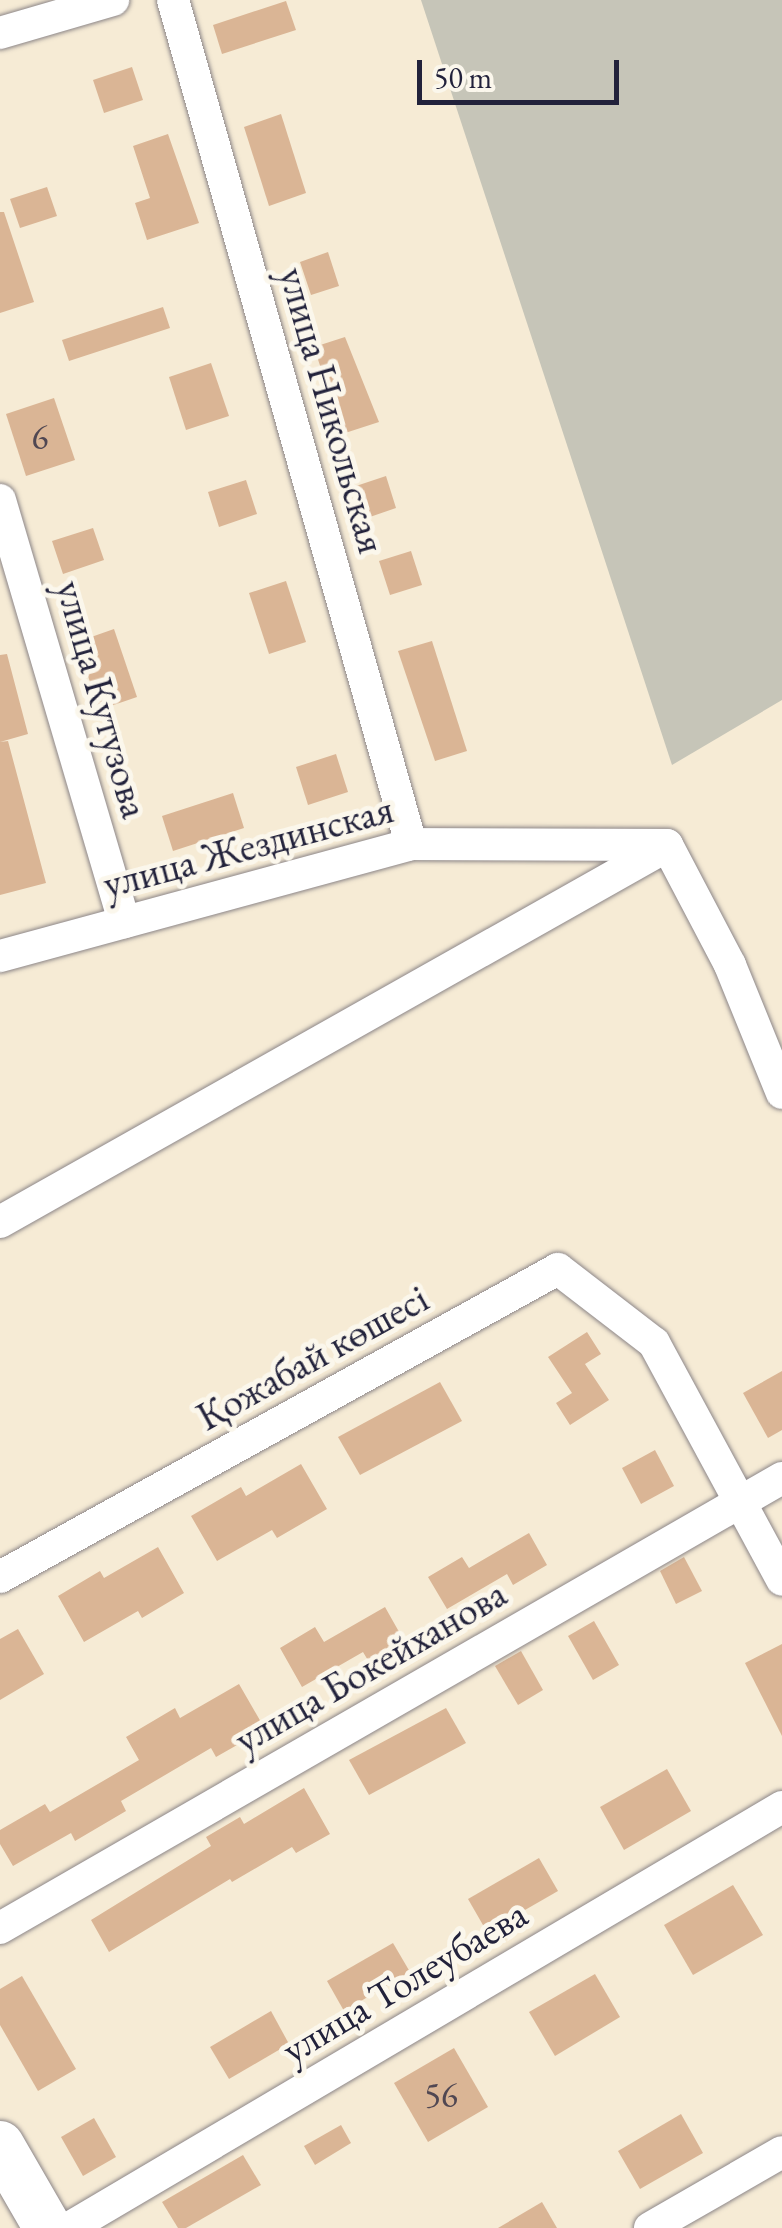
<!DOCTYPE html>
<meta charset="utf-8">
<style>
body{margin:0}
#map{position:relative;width:782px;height:2228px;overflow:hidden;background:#f6ebd5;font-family:"EB Garamond",serif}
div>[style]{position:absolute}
.industrial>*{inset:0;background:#c6c5b8}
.building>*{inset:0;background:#dab595}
.roads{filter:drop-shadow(0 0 2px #8c8688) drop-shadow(0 0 2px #8c8688)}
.street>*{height:32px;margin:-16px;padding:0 16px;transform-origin:16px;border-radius:16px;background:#fff}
.secondary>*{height:48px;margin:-24px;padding:0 24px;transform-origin:24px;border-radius:24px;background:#fff}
span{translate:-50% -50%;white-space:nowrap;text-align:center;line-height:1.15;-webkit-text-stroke:10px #fbf7ec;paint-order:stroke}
.number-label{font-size:35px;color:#504752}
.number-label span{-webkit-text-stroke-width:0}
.street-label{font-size:40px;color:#22223b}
.scale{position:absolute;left:417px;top:60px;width:202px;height:45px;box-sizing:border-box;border:5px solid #22223b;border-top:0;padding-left:12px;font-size:30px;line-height:35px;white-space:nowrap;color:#22223b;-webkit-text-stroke:8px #fbf7ec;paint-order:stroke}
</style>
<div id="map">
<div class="industrial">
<div style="clip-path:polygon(421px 0,782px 0,782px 700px,672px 765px)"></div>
</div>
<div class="building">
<div style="clip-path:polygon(286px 1px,296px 30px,222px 54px,213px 25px)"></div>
<div style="clip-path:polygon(132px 67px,143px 100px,104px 113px,93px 80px)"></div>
<div style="clip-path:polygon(281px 114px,306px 193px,269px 206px,244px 127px)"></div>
<div style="clip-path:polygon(168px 134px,199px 223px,147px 240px,135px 203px,150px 198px,133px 146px)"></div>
<div style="clip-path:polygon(47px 187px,57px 216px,20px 228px,10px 199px)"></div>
<div style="clip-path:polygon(0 212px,4px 212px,34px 302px,0 313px)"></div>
<div style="clip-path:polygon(328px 252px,339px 286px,311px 295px,300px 262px)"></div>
<div style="clip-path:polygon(163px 307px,170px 328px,69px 361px,62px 340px)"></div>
<div style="clip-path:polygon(345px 337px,379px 422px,342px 434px,314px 347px)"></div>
<div style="clip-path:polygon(211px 363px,229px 416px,186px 430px,169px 377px)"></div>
<div style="clip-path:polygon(54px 398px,75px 460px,26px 476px,6px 414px)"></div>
<div style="clip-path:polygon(386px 476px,396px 508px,364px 519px,353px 487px)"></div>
<div style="clip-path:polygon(246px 480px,257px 514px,219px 527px,208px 492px)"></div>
<div style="clip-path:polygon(93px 528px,104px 560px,63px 574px,52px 541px)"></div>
<div style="clip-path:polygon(411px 551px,422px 585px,390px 595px,379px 561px)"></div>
<div style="clip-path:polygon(286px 581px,306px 642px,269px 654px,249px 593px)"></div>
<div style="clip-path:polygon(114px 629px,137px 697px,99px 710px,77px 642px)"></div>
<div style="clip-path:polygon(432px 641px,467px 751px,435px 761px,398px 651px)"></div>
<div style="clip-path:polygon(7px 654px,28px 734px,0 742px,8px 741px,46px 883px,0 895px,0 655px)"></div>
<div style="clip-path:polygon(336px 754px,348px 792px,308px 805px,296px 767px)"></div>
<div style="clip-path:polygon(233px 793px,244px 828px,173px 851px,162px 816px)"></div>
<div style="clip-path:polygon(587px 1332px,601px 1354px,585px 1364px,609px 1400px,570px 1425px,556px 1403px,572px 1393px,548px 1357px)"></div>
<div style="clip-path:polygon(782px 1371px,782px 1430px,768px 1438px,743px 1393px)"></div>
<div style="clip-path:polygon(440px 1382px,462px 1421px,360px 1475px,338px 1437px)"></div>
<div style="clip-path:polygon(655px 1450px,674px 1486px,641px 1504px,622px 1468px)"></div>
<div style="clip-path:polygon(301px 1464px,327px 1509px,277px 1538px,272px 1530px,217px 1561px,191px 1516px,241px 1487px,246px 1496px)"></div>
<div style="clip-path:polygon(529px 1533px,547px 1565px,513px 1585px,507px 1574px,447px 1609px,428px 1577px,462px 1557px,469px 1568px)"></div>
<div style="clip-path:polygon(158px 1547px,184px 1593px,142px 1618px,138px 1611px,84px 1642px,58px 1596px,100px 1571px,104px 1578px)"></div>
<div style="clip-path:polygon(684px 1557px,702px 1591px,676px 1604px,660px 1571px)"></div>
<div style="clip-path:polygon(385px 1607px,407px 1646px,372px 1667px,363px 1652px,302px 1687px,280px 1648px,315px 1627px,324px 1642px)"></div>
<div style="clip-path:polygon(594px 1621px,619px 1665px,593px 1680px,568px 1636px)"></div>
<div style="clip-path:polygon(18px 1629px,44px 1674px,0 1700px,0 1639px)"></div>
<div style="clip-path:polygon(782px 1644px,782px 1736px,745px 1663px)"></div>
<div style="clip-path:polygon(521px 1651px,543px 1690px,518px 1705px,495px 1666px)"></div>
<div style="clip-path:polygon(239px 1684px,265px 1729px,216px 1757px,211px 1748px,121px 1801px,126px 1811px,75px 1841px,71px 1833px,13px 1866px,0 1844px,0 1830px,45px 1804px,50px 1812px,139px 1760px,126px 1737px,175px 1708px,180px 1718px)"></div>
<div style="clip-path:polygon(446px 1708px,466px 1743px,369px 1795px,349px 1760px)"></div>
<div style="clip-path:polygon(667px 1769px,691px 1811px,624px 1850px,600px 1807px)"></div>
<div style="clip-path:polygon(304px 1788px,330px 1834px,296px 1853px,292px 1847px,232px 1882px,230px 1879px,109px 1952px,91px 1920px,211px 1846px,206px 1837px,240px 1817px,244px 1824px)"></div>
<div style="clip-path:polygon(539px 1858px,558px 1891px,487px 1932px,468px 1899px)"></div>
<div style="clip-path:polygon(733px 1885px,763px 1935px,693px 1975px,664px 1925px)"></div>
<div style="clip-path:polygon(393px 1943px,410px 1972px,344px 2011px,327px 1981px)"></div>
<div style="clip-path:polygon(595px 1974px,620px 2017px,555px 2056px,529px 2012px)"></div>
<div style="clip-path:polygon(22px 1976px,76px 2069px,38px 2091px,0 2025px,0 1989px)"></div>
<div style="clip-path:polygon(271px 2011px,289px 2044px,229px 2079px,210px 2047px)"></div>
<div style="clip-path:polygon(454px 2048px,488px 2107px,428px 2142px,394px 2083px)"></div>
<div style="clip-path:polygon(681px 2114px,703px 2153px,640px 2189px,618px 2151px)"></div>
<div style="clip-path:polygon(94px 2118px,116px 2157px,83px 2176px,61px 2137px)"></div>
<div style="clip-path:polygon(341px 2125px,351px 2143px,315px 2165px,304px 2146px)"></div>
<div style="clip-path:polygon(243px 2155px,261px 2185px,186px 2228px,178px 2228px,162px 2202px)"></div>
<div style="clip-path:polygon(542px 2202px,557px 2228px,498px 2228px)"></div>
</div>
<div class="roads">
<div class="street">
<div style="left:173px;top:0;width:877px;rotate:74.25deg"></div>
<div style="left:0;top:33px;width:118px;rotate:-16.3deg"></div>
<div style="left:0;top:500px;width:440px;rotate:73.6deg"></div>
<div style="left:0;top:956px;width:426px;rotate:-15.2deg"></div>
<div style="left:411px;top:844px;width:256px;rotate:0.2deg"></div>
<div style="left:667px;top:845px;width:136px;rotate:62.3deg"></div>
<div style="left:730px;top:965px;width:138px;rotate:67.9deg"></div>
<div style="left:0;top:1222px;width:766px;rotate:-29.41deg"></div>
<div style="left:0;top:1577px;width:637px;rotate:-28.9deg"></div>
<div style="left:558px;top:1269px;width:121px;rotate:37.6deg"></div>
<div style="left:654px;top:1343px;width:269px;rotate:61.6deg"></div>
<div style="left:0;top:1928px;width:902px;rotate:-29.92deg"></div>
<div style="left:69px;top:2228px;width:828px;rotate:-30.56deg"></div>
<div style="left:650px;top:2228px;width:152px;rotate:-29.9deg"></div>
</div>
<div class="secondary">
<div style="left:0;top:2145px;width:96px;rotate:60deg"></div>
</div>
</div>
<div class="number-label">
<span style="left:40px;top:437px">6</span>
<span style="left:441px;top:2095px">56</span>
</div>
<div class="street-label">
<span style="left:333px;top:410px;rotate:74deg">улица Никольская</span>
<span style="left:103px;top:699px;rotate:74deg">улица Кутузова</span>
<span style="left:248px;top:846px;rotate:-15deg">улица Жездинская</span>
<span style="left:312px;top:1357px;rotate:-29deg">Қожабай көшесі</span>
<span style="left:370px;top:1666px;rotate:-30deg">улица Бокейханова</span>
<span style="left:404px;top:1981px;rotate:-31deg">улица Толеубаева</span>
</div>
<div class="scale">50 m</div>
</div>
